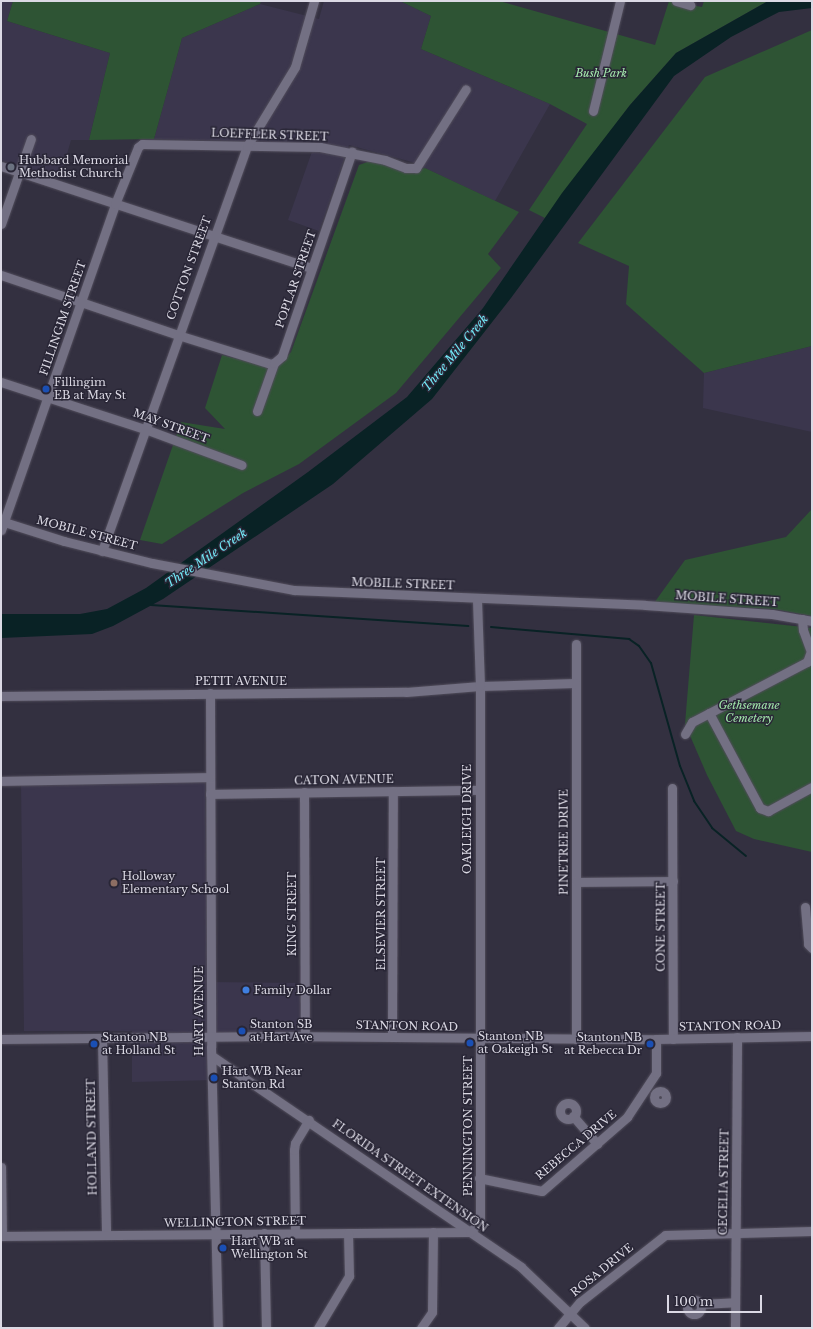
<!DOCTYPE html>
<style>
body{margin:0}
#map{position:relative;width:813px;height:1329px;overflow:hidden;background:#333040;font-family:"Libre Baskerville",serif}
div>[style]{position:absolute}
.built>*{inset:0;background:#3b364d}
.green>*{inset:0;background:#2e5434}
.water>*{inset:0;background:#092225}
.stream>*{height:2px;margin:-1px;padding:0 1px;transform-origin:1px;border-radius:1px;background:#092225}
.roads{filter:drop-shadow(0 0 1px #514d5b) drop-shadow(0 0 1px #514d5b)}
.minor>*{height:9px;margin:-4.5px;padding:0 4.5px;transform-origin:4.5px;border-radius:4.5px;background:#737083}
.minor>.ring{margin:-4.5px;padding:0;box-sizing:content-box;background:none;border:9px solid #737083;border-radius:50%}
.dots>*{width:11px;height:11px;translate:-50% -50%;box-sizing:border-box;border:2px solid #292636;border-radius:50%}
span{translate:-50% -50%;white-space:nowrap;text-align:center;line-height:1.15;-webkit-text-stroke:3px #292636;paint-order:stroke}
.park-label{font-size:11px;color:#a4eaad;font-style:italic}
.street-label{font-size:11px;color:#dbd9e4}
.poi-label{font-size:11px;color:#dbd9e4}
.left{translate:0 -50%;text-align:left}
.right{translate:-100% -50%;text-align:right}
.water-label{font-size:12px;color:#72e9f7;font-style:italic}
.frame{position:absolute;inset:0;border:2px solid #dbd9e4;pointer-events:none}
.scale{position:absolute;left:667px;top:1295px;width:95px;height:18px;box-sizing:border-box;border:2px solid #dbd9e4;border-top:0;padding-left:5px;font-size:12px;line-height:14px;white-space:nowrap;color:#dbd9e4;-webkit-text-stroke:3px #292636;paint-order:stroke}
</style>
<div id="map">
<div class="built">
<div style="clip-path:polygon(1px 1px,13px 1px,7px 21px,110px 53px,89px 140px,71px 140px,60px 179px,1px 160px)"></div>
<div style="clip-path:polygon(324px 1px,400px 1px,431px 16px,421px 49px,550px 104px,495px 201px,412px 162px,349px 145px,319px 231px,288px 220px,315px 143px,154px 139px,182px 38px,260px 4px,319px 19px)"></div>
<div style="clip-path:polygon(812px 346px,812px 432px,703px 408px,704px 373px)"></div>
<div style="clip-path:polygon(205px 781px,207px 982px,300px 983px,301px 1034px,216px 1036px,216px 1080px,132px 1082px,132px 1031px,24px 1031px,21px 783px)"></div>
</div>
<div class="green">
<div style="clip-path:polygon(13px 1px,261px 1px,260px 4px,182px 38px,154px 139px,89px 140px,110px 53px,7px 21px)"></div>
<div style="clip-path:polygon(400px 1px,499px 1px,655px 45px,669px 1px,702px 7px,704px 1px,768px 1px,676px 53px,630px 105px,545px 218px,529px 210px,587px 124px,550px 104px,421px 49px,431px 16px)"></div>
<div style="clip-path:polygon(812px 30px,812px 346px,704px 373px,626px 304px,629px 266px,578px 243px,705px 77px)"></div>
<div style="clip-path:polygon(373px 160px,410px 172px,425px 168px,519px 212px,488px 254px,501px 268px,396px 393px,299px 464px,243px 493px,162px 544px,140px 540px,181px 422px,225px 429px,205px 408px,222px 355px,268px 367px,279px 366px,291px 352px,359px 165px)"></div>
<div style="clip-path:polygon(812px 509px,812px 616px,774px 609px,654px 603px,685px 560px,786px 537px)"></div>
<div style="clip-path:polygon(694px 615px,812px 628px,812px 852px,754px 839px,736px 831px,707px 775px,685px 724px)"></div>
</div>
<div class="water">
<div style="clip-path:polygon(768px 1px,812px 1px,812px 8px,779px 12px,731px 37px,674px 76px,511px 298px,432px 399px,333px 484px,163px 599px,113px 626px,92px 634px,1px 638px,1px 614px,80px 614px,107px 609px,146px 588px,308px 472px,407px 397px,483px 308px,562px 193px,630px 105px,676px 53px)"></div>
</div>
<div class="stream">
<div style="left:151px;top:605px;width:318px;rotate:3.8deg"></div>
<div style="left:491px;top:627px;width:139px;rotate:5deg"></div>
<div style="left:629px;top:639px;width:12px;rotate:35deg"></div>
<div style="left:639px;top:646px;width:21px;rotate:55deg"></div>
<div style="left:651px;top:663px;width:107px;rotate:74.3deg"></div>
<div style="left:680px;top:766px;width:38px;rotate:68deg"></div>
<div style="left:694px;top:801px;width:32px;rotate:56deg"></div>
<div style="left:712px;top:828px;width:44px;rotate:39.5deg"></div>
</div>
<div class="roads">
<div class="minor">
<div style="left:676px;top:1px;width:15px;rotate:16deg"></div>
<div style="left:593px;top:111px;width:113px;rotate:-76.2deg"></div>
<div style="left:1px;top:166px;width:327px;rotate:18.2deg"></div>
<div style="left:1px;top:224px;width:90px;rotate:-70.6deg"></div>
<div style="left:1px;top:275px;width:187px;rotate:18.7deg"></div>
<div style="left:178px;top:335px;width:97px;rotate:17.3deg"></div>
<div style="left:271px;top:364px;width:3px;rotate:-18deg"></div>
<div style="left:1px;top:382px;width:151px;rotate:18.1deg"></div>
<div style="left:145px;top:429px;width:103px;rotate:20.4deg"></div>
<div style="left:257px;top:411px;width:51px;rotate:-70.5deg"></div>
<div style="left:274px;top:363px;width:11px;rotate:-41deg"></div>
<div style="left:282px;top:356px;width:216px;rotate:-71.1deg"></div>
<div style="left:1px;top:521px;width:66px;rotate:17.6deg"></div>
<div style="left:64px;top:541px;width:91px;rotate:14deg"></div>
<div style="left:152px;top:563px;width:145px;rotate:10.8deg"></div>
<div style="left:294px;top:590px;width:351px;rotate:2.4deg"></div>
<div style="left:645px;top:605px;width:127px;rotate:4.1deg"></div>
<div style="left:772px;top:614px;width:41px;rotate:9.9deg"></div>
<div style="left:1px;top:530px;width:345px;rotate:-70.7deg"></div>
<div style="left:115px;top:204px;width:61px;rotate:-68deg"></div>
<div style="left:138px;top:147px;width:5px;rotate:-37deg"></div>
<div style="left:142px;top:144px;width:178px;rotate:1deg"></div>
<div style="left:320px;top:147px;width:66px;rotate:11.3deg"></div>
<div style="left:385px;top:160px;width:22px;rotate:21deg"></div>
<div style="left:406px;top:168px;width:10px"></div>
<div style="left:416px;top:168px;width:93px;rotate:-57.7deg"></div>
<div style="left:102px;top:551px;width:430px;rotate:-70.3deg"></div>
<div style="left:247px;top:146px;width:92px;rotate:-58.7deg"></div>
<div style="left:295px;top:67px;width:69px;rotate:-73.9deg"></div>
<div style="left:802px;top:619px;width:11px;rotate:85deg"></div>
<div style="left:803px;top:630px;width:20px;rotate:70deg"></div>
<div style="left:576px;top:644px;width:395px;rotate:90deg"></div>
<div style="left:210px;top:693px;width:354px;rotate:89.8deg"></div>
<div style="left:211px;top:1047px;width:281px;rotate:88.6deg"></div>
<div style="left:1px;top:696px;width:405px;rotate:-0.6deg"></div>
<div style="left:406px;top:692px;width:74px;rotate:-4.6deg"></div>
<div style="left:480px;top:686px;width:95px;rotate:-1.8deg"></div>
<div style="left:709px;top:713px;width:108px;rotate:61.8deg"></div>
<div style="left:760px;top:808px;width:9px;rotate:21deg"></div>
<div style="left:768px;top:811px;width:50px;rotate:-28.6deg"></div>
<div style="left:685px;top:734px;width:14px;rotate:-60deg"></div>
<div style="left:692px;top:722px;width:130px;rotate:-27.6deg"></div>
<div style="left:807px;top:662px;width:15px;rotate:-70deg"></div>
<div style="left:1px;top:781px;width:209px;rotate:-1.1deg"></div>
<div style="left:672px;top:788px;width:251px;rotate:89.8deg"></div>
<div style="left:304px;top:792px;width:244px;rotate:89.8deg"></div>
<div style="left:210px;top:794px;width:269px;rotate:-0.9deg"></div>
<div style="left:576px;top:882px;width:97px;rotate:-0.6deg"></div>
<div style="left:805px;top:907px;width:37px;rotate:85deg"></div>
<div style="left:808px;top:944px;width:6px;rotate:45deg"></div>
<div style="left:392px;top:1037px;width:246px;rotate:-89.8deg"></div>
<div style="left:1px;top:1039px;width:276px;rotate:-0.6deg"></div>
<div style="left:277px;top:1036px;width:379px;rotate:0.5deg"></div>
<div style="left:656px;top:1039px;width:156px;rotate:-1.1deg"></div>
<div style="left:102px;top:1039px;width:196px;rotate:88.8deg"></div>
<div style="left:212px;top:1056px;width:374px;rotate:34.3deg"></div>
<div style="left:521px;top:1267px;width:88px;rotate:43.6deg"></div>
<div class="ring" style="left:654px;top:1091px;width:3px;height:3px"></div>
<div class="ring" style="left:560px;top:1103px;width:7px;height:7px"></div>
<div style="left:573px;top:1116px;width:37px;rotate:49deg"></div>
<div style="left:1px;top:1167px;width:69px;rotate:89.2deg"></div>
<div style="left:479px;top:1178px;width:64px;rotate:11.7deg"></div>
<div style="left:542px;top:1191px;width:113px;rotate:-41deg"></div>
<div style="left:627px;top:1117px;width:53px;rotate:-56.6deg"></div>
<div style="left:656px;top:1073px;width:34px;rotate:-90deg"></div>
<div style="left:264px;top:1233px;width:95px;rotate:88.8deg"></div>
<div style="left:295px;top:1233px;width:83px;rotate:-90.7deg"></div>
<div style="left:294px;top:1150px;width:7px;rotate:-82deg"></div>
<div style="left:295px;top:1143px;width:27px;rotate:-59deg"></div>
<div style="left:1px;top:1236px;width:469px;rotate:-0.5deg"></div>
<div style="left:470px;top:1232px;width:14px;rotate:-45deg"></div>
<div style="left:480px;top:1222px;width:536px;rotate:-90deg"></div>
<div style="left:480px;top:686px;width:87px;rotate:-92deg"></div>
<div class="ring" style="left:687px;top:1300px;width:5px;height:5px"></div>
<div style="left:701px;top:1304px;width:34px;rotate:-3deg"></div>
<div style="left:318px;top:1328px;width:61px;rotate:-59.2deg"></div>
<div style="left:349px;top:1276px;width:43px;rotate:-91.3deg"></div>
<div style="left:421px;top:1328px;width:19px;rotate:-55deg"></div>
<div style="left:432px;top:1312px;width:80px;rotate:-89.3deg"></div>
<div style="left:558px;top:1328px;width:34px;rotate:-50deg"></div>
<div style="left:580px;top:1302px;width:108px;rotate:-38.2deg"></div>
<div style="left:665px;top:1235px;width:147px;rotate:-1.6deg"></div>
<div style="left:735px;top:1328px;width:291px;rotate:-89.6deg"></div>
</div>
</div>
<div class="dots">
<div style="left:11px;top:167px;background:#6b7280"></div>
<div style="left:46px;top:389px;background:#1a4fb4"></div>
<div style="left:114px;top:883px;background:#8d6e63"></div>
<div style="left:246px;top:990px;background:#3f7fe0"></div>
<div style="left:242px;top:1031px;background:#1a4fb4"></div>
<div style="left:470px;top:1043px;background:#1a4fb4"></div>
<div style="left:94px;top:1044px;background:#1a4fb4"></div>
<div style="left:650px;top:1044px;background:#1a4fb4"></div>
<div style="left:214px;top:1078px;background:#1a4fb4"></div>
<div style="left:223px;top:1248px;background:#1a4fb4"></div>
</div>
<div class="park-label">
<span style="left:601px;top:73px">Bush Park</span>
<span style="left:749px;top:712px">Gethsemane<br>Cemetery</span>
</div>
<div class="street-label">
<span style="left:270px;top:135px;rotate:2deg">LOEFFLER STREET</span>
<span style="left:189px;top:268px;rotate:-70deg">COTTON STREET</span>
<span style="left:296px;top:279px;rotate:-71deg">POPLAR STREET</span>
<span style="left:63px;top:318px;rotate:-71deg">FILLINGIM STREET</span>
<span style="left:171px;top:426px;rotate:20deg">MAY STREET</span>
<span style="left:87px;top:533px;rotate:15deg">MOBILE STREET</span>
<span style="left:403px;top:584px;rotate:2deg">MOBILE STREET</span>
<span style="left:727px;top:599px;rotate:4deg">MOBILE STREET</span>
<span style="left:241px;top:681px">PETIT AVENUE</span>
<span style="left:344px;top:780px;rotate:-1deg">CATON AVENUE</span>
<span style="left:467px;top:819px;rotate:-90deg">OAKLEIGH DRIVE</span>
<span style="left:564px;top:842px;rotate:-90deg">PINETREE DRIVE</span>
<span style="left:292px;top:914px;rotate:-90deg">KING STREET</span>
<span style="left:381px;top:914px;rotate:-90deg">ELSEVIER STREET</span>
<span style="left:661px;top:927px;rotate:-90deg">CONE STREET</span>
<span style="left:199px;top:1011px;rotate:-90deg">HART AVENUE</span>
<span style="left:407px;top:1026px;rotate:1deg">STANTON ROAD</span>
<span style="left:730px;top:1026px;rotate:-1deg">STANTON ROAD</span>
<span style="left:468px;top:1126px;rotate:-90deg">PENNINGTON STREET</span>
<span style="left:92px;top:1137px;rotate:-91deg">HOLLAND STREET</span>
<span style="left:576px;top:1145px;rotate:-40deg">REBECCA DRIVE</span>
<span style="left:410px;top:1176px;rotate:35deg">FLORIDA STREET EXTENSION</span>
<span style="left:724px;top:1182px;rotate:-89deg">CECELIA STREET</span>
<span style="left:235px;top:1222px;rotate:-1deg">WELLINGTON STREET</span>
<span style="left:602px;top:1270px;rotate:-39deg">ROSA DRIVE</span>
</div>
<div class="poi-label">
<span class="left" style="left:19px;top:167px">Hubbard Memorial<br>Methodist Church</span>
<span class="left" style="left:54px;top:389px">Fillingim<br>EB at May St</span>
<span class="left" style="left:122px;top:883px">Holloway<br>Elementary School</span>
<span class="left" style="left:254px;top:990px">Family Dollar</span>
<span class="left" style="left:250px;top:1031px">Stanton SB<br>at Hart Ave</span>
<span class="left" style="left:478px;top:1043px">Stanton NB<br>at Oakeigh St</span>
<span class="left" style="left:102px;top:1044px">Stanton NB<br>at Holland St</span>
<span class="right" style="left:642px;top:1044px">Stanton NB<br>at Rebecca Dr</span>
<span class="left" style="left:222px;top:1078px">Hart WB Near<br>Stanton Rd</span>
<span class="left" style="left:231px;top:1248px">Hart WB at<br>Wellington St</span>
</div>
<div class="water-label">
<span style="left:455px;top:353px;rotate:-50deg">Three Mile Creek</span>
<span style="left:206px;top:558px;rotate:-34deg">Three Mile Creek</span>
</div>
<div class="frame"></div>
<div class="scale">100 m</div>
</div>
